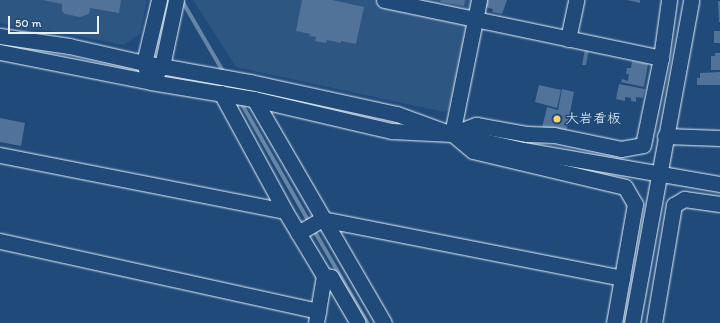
<!DOCTYPE html>
<meta charset="utf-8">
<style>
body{margin:0}
#map{position:relative;width:720px;height:323px;overflow:hidden;background:#1f4a7a;font-family:Itim,"Klee One",sans-serif}
div>[style]{position:absolute}
.built>*{inset:0;background:#2e5683}
.stream>*{height:3.5px;margin:-1.75px;padding:0 1.75px;transform-origin:1.75px;border-radius:1.75px;background:#6685a7}
.building>*{inset:0;background:#517399}
.roads{filter:drop-shadow(0 0 1px #e8f1f8) drop-shadow(0 0 1px #e8f1f8)}
.minor>*{height:15px;margin:-7.5px;padding:0 7.5px;transform-origin:7.5px;border-radius:7.5px;background:#1f4a7a}
.dots>*{width:11px;height:11px;translate:-50% -50%;box-sizing:border-box;border:2px solid #1f4a7a;border-radius:50%}
span{translate:-50% -50%;white-space:nowrap;text-align:center;line-height:1.15;-webkit-text-stroke:3.5px #1f4a7a;paint-order:stroke}
.poi-label{font-size:14px;color:#e8f1f8}
.left{translate:0 -50%;text-align:left}
.scale{position:absolute;left:8px;top:16px;width:91px;height:18px;box-sizing:border-box;border:2px solid #e8f1f8;border-top:0;padding-left:5px;font-size:12px;line-height:14px;white-space:nowrap;color:#e8f1f8;-webkit-text-stroke:3px #1f4a7a;paint-order:stroke}
</style>
<div id="map">
<div class="built">
<div style="clip-path:polygon(0 0,147px 0,140px 34px,123px 45px,53px 31px,23px 29px,0 23px)"></div>
<div style="clip-path:polygon(193px 0,474px 0,452px 107px,444px 112px,236px 67px)"></div>
</div>
<div class="stream">
<div style="left:182px;top:0;width:86px;rotate:59.8deg"></div>
<div style="left:241px;top:102px;width:139px;rotate:60.3deg"></div>
<div style="left:313px;top:228px;width:110px;rotate:59.9deg"></div>
</div>
<div class="building">
<div style="clip-path:polygon(43px 0,121px 0,119px 13px,90px 8px,89px 14px,80px 17px,65px 14px,62px 11px,62px 4px)"></div>
<div style="clip-path:polygon(302px 0,332px 0,364px 7px,356px 44px,341px 41px,341px 43px,327px 40px,326px 43px,315px 41px,316px 37px,309px 36px,310px 34px,296px 31px)"></div>
<div style="clip-path:polygon(441px 0,465px 0,464px 6px,440px 2px)"></div>
<div style="clip-path:polygon(486px 0,507px 0,502px 14px,492px 12px,493px 9px,485px 7px)"></div>
<div style="clip-path:polygon(627px 0,640px 0,640px 3px)"></div>
<div style="clip-path:polygon(718px 1px,720px 1px,720px 22px,719px 22px)"></div>
<div style="clip-path:polygon(714px 31px,720px 31px,720px 43px,714px 43px)"></div>
<div style="clip-path:polygon(585px 49px,589px 49px,586px 65px,582px 65px)"></div>
<div style="clip-path:polygon(715px 53px,720px 53px,720px 70px,711px 70px,711px 56px,715px 56px)"></div>
<div style="clip-path:polygon(632px 61px,648px 64px,644px 87px,621px 82px,622px 79px,628px 81px,629px 74px,626px 74px,627px 68px,631px 68px)"></div>
<div style="clip-path:polygon(720px 72px,720px 85px,697px 85px,697px 78px,700px 78px,700px 73px)"></div>
<div style="clip-path:polygon(619px 84px,645px 89px,643px 98px,636px 97px,636px 102px,631px 101px,631px 98px,625px 97px,625px 101px,616px 99px)"></div>
<div style="clip-path:polygon(539px 85px,561px 90px,557px 108px,535px 102px)"></div>
<div style="clip-path:polygon(562px 89px,574px 92px,566px 133px,542px 128px,547px 107px,558px 110px)"></div>
<div style="clip-path:polygon(0 118px,25px 123px,21px 146px,0 142px)"></div>
</div>
<div class="roads">
<div class="minor">
<div style="left:384px;top:0;width:283px;rotate:11.8deg"></div>
<div style="left:0;top:36px;width:70px;rotate:8.2deg"></div>
<div style="left:69px;top:46px;width:77px;rotate:12.8deg"></div>
<div style="left:144px;top:63px;width:108px;rotate:10.2deg"></div>
<div style="left:250px;top:82px;width:150px;rotate:12.3deg"></div>
<div style="left:397px;top:114px;width:59px;rotate:20deg"></div>
<div style="left:452px;top:134px;width:73px;rotate:12.7deg"></div>
<div style="left:523px;top:150px;width:200px;rotate:9.8deg"></div>
<div style="left:568px;top:39px;width:40px;rotate:-78deg"></div>
<div style="left:0;top:52px;width:154px;rotate:11.2deg"></div>
<div style="left:151px;top:82px;width:104px;rotate:9.4deg"></div>
<div style="left:254px;top:99px;width:142px;rotate:13.1deg"></div>
<div style="left:392px;top:131px;width:60px;rotate:2.9deg"></div>
<div style="left:452px;top:134px;width:26px;rotate:-21deg"></div>
<div style="left:476px;top:125px;width:52px;rotate:10deg"></div>
<div style="left:527px;top:134px;width:27px;rotate:2deg"></div>
<div style="left:554px;top:135px;width:68px;rotate:11.8deg"></div>
<div style="left:621px;top:149px;width:22px;rotate:-10deg"></div>
<div style="left:643px;top:145px;width:89px;rotate:-78.3deg"></div>
<div style="left:661px;top:58px;width:59px;rotate:-82.1deg"></div>
<div style="left:147px;top:72px;width:9px;rotate:-108deg"></div>
<div style="left:144px;top:63px;width:65px;rotate:-76.6deg"></div>
<div style="left:156px;top:74px;width:10px;rotate:-53deg"></div>
<div style="left:162px;top:66px;width:67px;rotate:-78deg"></div>
<div style="left:221px;top:93px;width:134px;rotate:61.5deg"></div>
<div style="left:285px;top:211px;width:76px;rotate:59deg"></div>
<div style="left:324px;top:276px;width:48px;rotate:99.7deg"></div>
<div style="left:254px;top:99px;width:259px;rotate:59.9deg"></div>
<div style="left:452px;top:134px;width:137px;rotate:-78.6deg"></div>
<div style="left:455px;top:136px;width:23px;rotate:40deg"></div>
<div style="left:473px;top:151px;width:156px;rotate:13.3deg"></div>
<div style="left:625px;top:187px;width:20px;rotate:60deg"></div>
<div style="left:635px;top:204px;width:121px;rotate:100deg"></div>
<div style="left:665px;top:136px;width:55px;rotate:2.1deg"></div>
<div style="left:0;top:155px;width:290px;rotate:11.1deg"></div>
<div style="left:298px;top:233px;width:28px;rotate:-30deg"></div>
<div style="left:322px;top:219px;width:306px;rotate:11.1deg"></div>
<div style="left:0;top:241px;width:326px;rotate:12.4deg"></div>
<div style="left:324px;top:276px;width:7px;rotate:8deg"></div>
<div style="left:331px;top:277px;width:53px;rotate:59.6deg"></div>
<div style="left:632px;top:323px;width:328px;rotate:-79.6deg"></div>
<div style="left:654px;top:323px;width:120px;rotate:-80.4deg"></div>
<div style="left:674px;top:205px;width:12px;rotate:-31deg"></div>
<div style="left:684px;top:199px;width:36px;rotate:8deg"></div>
</div>
</div>
<div class="dots">
<div style="left:557px;top:119px;background:#ffd166"></div>
</div>
<div class="poi-label">
<span class="left" style="left:565px;top:119px">大岩看板</span>
</div>
<div class="scale">50 m</div>
</div>
